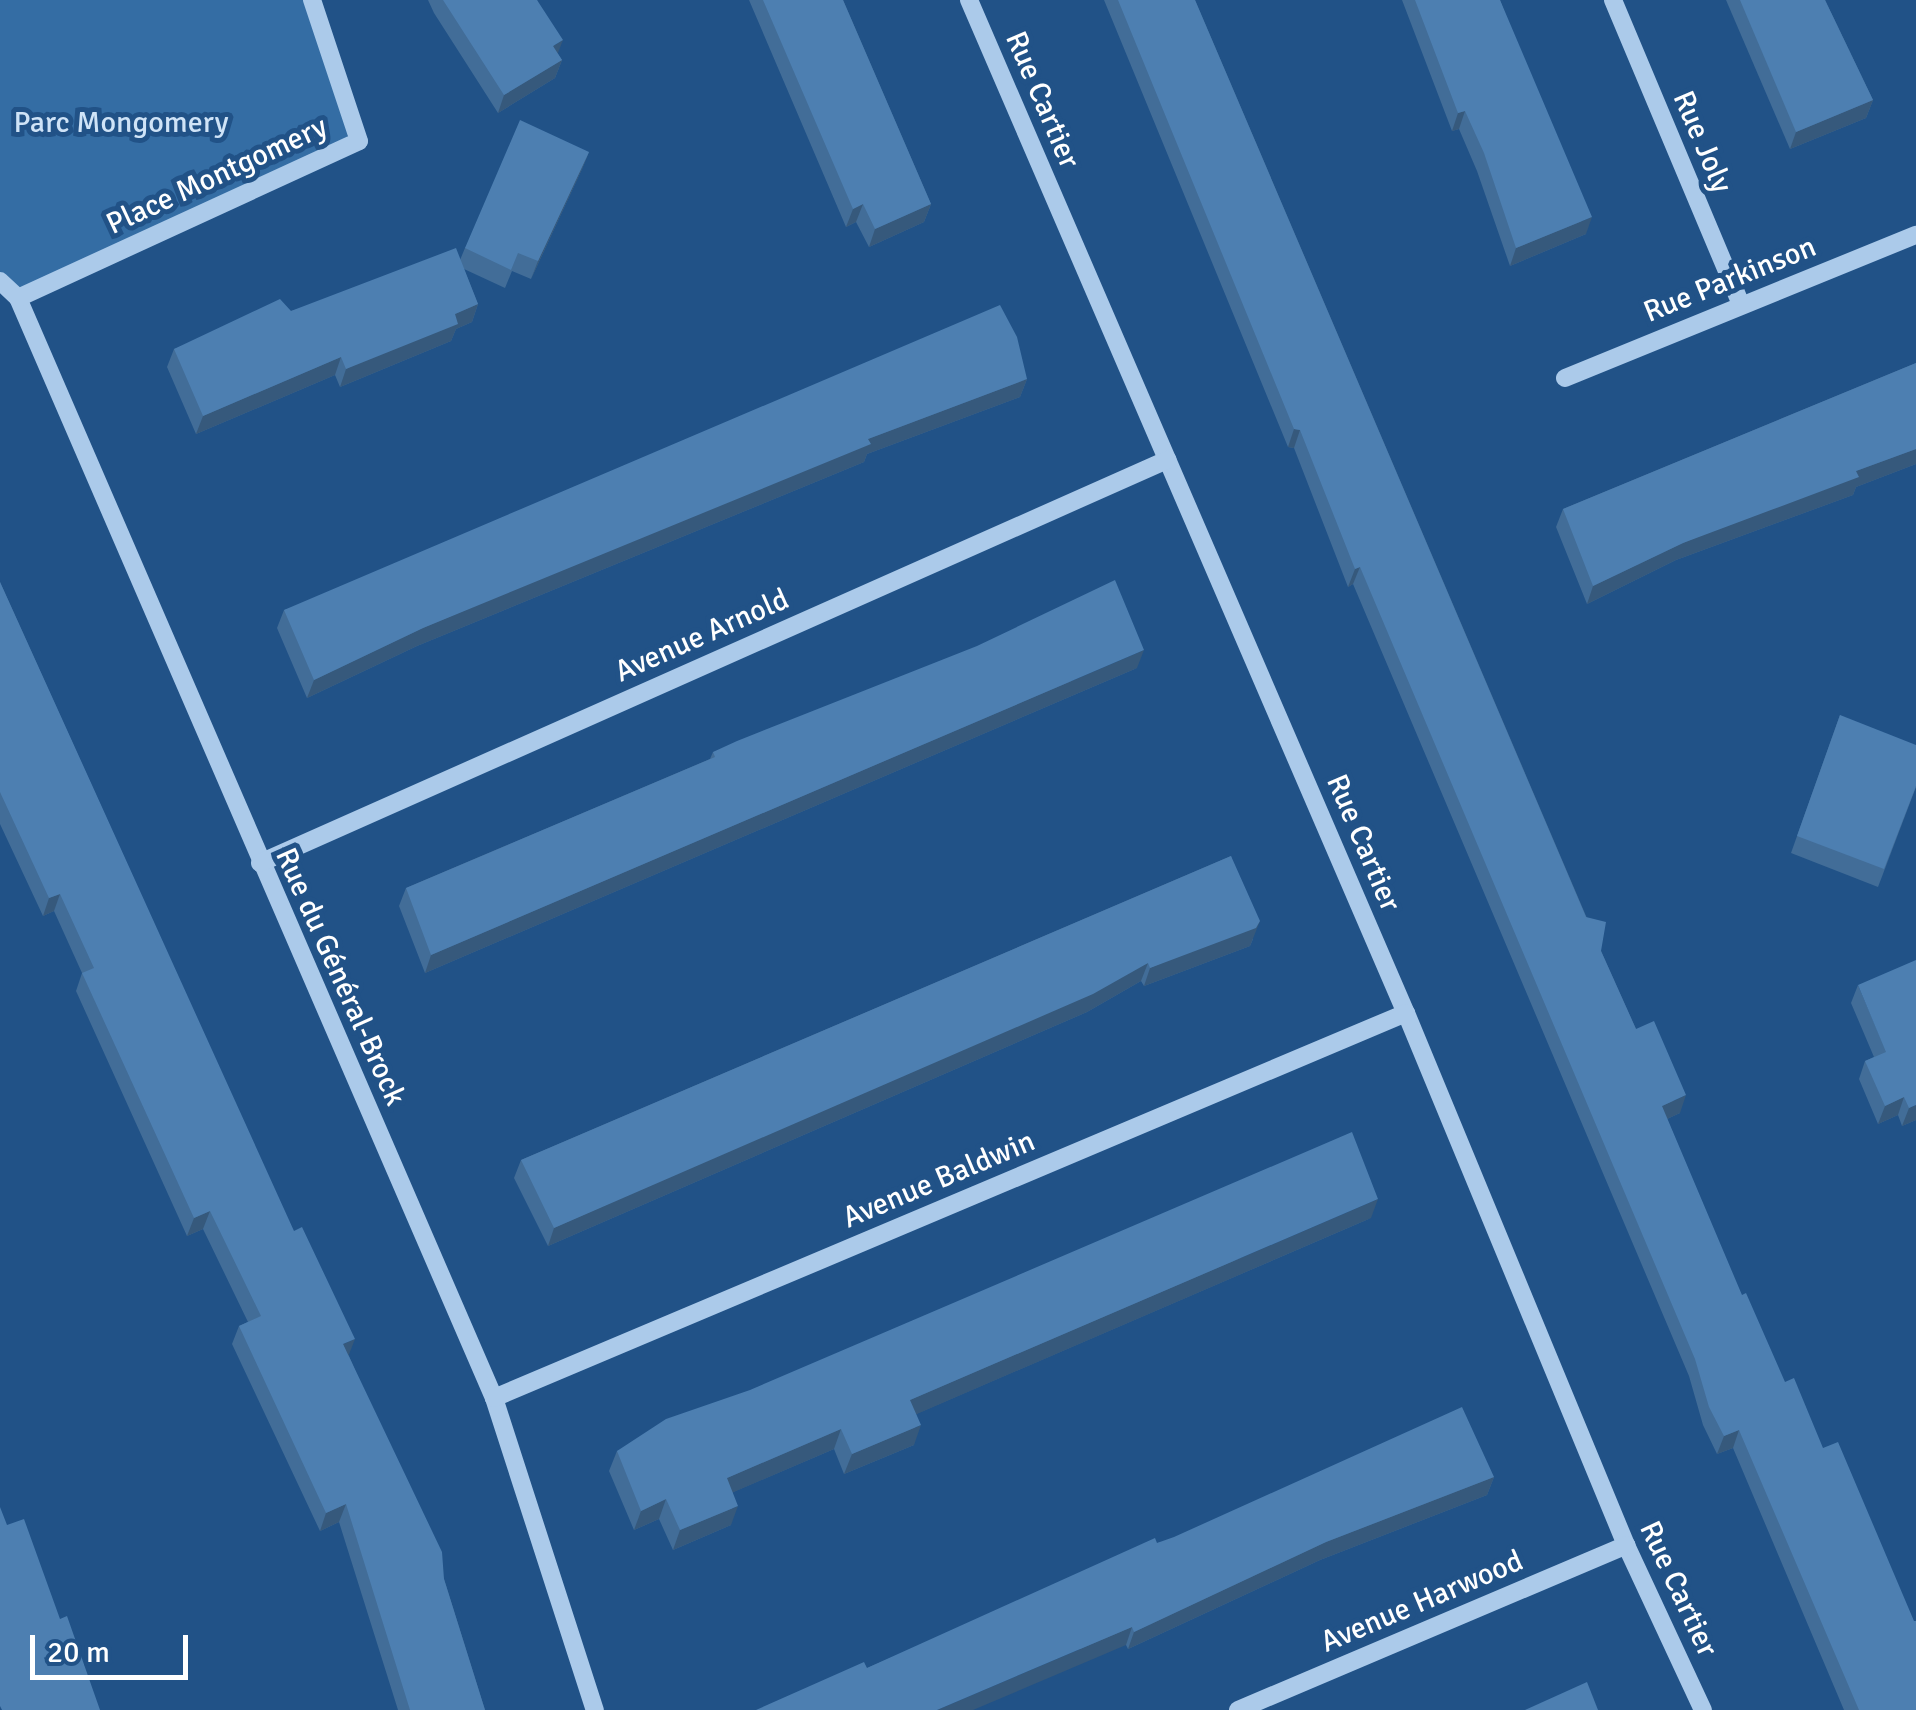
<!DOCTYPE html>
<meta charset="utf-8">
<style>
body{margin:0}
#map{position:relative;width:1916px;height:1710px;overflow:hidden;background:#215287;font-family:Signika,sans-serif}
div>[style]{position:absolute}
.green>*{inset:0;background:#346da4}
.minor>*{height:18px;margin:-9px;padding:0 9px;transform-origin:9px;border-radius:9px;background:#abcaea}
.wall>*{inset:0;background:#426d98}
.shaded-wall>*{inset:0;background:#36597c}
.building>*{inset:0;background:#4d7fb1}
span{translate:-50% -50%;white-space:nowrap;text-align:center;line-height:1.15;-webkit-text-stroke:10px #215287;paint-order:stroke}
.street-label{font-size:30px;color:#fff}
.park-label{font-size:30px;color:#cfe3f7}
.scale{position:absolute;left:30px;top:1635px;width:158px;height:45px;box-sizing:border-box;border:5px solid #fff;border-top:0;padding-left:12px;font-size:30px;line-height:35px;white-space:nowrap;color:#fff;-webkit-text-stroke:8px #215287;paint-order:stroke}
</style>
<div id="map">
<div class="green">
<div style="clip-path:polygon(0 0,319px 0,356px 124px,331px 159px,18px 298px,0 281px)"></div>
</div>
<div class="minor">
<div style="left:969px;top:0;width:1103px;rotate:66.67deg"></div>
<div style="left:1406px;top:1013px;width:576px;rotate:67.53deg"></div>
<div style="left:1626px;top:1545px;width:182px;rotate:65deg"></div>
<div style="left:1613px;top:0;width:331px;rotate:67.2deg"></div>
<div style="left:0;top:281px;width:25px;rotate:43deg"></div>
<div style="left:18px;top:298px;width:1199px;rotate:66.6deg"></div>
<div style="left:494px;top:1398px;width:328px;rotate:72.1deg"></div>
<div style="left:18px;top:298px;width:375px;rotate:-24.7deg"></div>
<div style="left:359px;top:141px;width:149px;rotate:-108.4deg"></div>
<div style="left:1565px;top:378px;width:379px;rotate:-22.2deg"></div>
<div style="left:260px;top:863px;width:993px;rotate:-23.96deg"></div>
<div style="left:494px;top:1398px;width:990px;rotate:-22.89deg"></div>
<div style="left:1238px;top:1710px;width:422px;rotate:-23deg"></div>
</div>
<div class="wall">
<div style="clip-path:polygon(428px 0,537px 0,558px 54px,562px 60px,555px 78px,498px 113px,434px 13px)"></div>
<div style="clip-path:polygon(749px 0,843px 0,931px 204px,924px 222px,869px 247px,856px 222px,846px 227px)"></div>
<div style="clip-path:polygon(1104px 0,1195px 0,1601px 951px,1636px 1029px,1680px 1113px,1667px 1119px,1916px 1710px,1844px 1710px,1733px 1448px,1717px 1454px,1703px 1425px,1689px 1376px,1353px 584px,1348px 587px,1294px 448px,1288px 447px)"></div>
<div style="clip-path:polygon(1402px 0,1500px 0,1586px 234px,1510px 266px,1477px 171px,1459px 129px,1452px 131px)"></div>
<div style="clip-path:polygon(1726px 0,1825px 0,1873px 100px,1866px 118px,1790px 149px)"></div>
<div style="clip-path:polygon(589px 152px,582px 169px,531px 279px,512px 271px,505px 288px,464px 269px,478px 304px,472px 322px,456px 329px,451px 341px,340px 387px,335px 375px,196px 434px,167px 367px,174px 349px,291px 311px,460px 260px,465px 248px)"></div>
<div style="clip-path:polygon(1916px 363px,1916px 464px,1856px 487px,1853px 495px,1676px 560px,1587px 604px,1556px 527px,1563px 509px)"></div>
<div style="clip-path:polygon(1027px 379px,1020px 397px,867px 454px,864px 462px,417px 646px,307px 698px,277px 628px,284px 610px)"></div>
<div style="clip-path:polygon(0 582px,349px 1356px,444px 1579px,485px 1710px,398px 1710px,339px 1522px,320px 1531px,232px 1344px,239px 1326px,248px 1322px,203px 1229px,187px 1236px,76px 991px,82px 973px,54px 911px,43px 916px,0 824px)"></div>
<div style="clip-path:polygon(1137px 668px,425px 973px,399px 906px,406px 888px,710px 759px,713px 752px)"></div>
<div style="clip-path:polygon(1840px 715px,1916px 787px,1878px 887px,1791px 853px)"></div>
<div style="clip-path:polygon(1231px 856px,1253px 939px,1250px 946px,1144px 986px,1141px 981px,1087px 1012px,548px 1246px,514px 1178px,521px 1160px)"></div>
<div style="clip-path:polygon(1858px 985px,1916px 1120px,1902px 1126px,1898px 1115px,1878px 1124px,1859px 1079px,1865px 1061px,1874px 1057px,1851px 1003px)"></div>
<div style="clip-path:polygon(1371px 1218px,916px 1414px,914px 1445px,844px 1474px,834px 1449px,733px 1492px,731px 1525px,673px 1550px,659px 1519px,634px 1530px,609px 1471px,617px 1451px)"></div>
<div style="clip-path:polygon(1494px 1477px,1487px 1495px,1320px 1560px,1128px 1649px,1126px 1645px,867px 1668px,1157px 1543px)"></div>
</div>
<div class="shaded-wall">
<div style="clip-path:polygon(563px 40px,556px 58px,553px 46px)"></div>
<div style="clip-path:polygon(562px 60px,555px 78px,498px 113px,504px 95px)"></div>
<div style="clip-path:polygon(1873px 100px,1866px 118px,1790px 149px,1796px 132px)"></div>
<div style="clip-path:polygon(1465px 111px,1459px 129px,1452px 131px,1458px 113px)"></div>
<div style="clip-path:polygon(589px 152px,582px 169px,531px 279px,538px 261px)"></div>
<div style="clip-path:polygon(863px 204px,856px 222px,846px 227px,853px 209px)"></div>
<div style="clip-path:polygon(931px 204px,924px 222px,869px 247px,875px 229px)"></div>
<div style="clip-path:polygon(1592px 217px,1586px 234px,1510px 266px,1516px 248px)"></div>
<div style="clip-path:polygon(478px 304px,472px 322px,456px 329px,451px 341px,340px 387px,346px 369px,455px 314px)"></div>
<div style="clip-path:polygon(341px 357px,335px 375px,196px 434px,203px 416px)"></div>
<div style="clip-path:polygon(1027px 379px,1020px 397px,867px 454px,864px 462px,417px 646px,307px 698px,314px 680px,423px 628px,868px 439px)"></div>
<div style="clip-path:polygon(1294px 429px,1300px 430px,1294px 448px,1288px 447px)"></div>
<div style="clip-path:polygon(1916px 449px,1916px 464px,1856px 487px,1853px 495px,1676px 560px,1587px 604px,1593px 586px,1683px 543px,1856px 471px)"></div>
<div style="clip-path:polygon(1360px 567px,1353px 584px,1348px 587px,1355px 569px)"></div>
<div style="clip-path:polygon(1144px 650px,1137px 668px,425px 973px,431px 955px)"></div>
<div style="clip-path:polygon(60px 894px,54px 911px,43px 916px,49px 898px)"></div>
<div style="clip-path:polygon(1260px 921px,1250px 946px,1144px 986px,1150px 968px)"></div>
<div style="clip-path:polygon(1148px 963px,1141px 981px,1087px 1012px,548px 1246px,554px 1228px)"></div>
<div style="clip-path:polygon(1686px 1095px,1680px 1113px,1656px 1124px,1662px 1106px)"></div>
<div style="clip-path:polygon(1904px 1097px,1898px 1115px,1878px 1124px,1885px 1106px)"></div>
<div style="clip-path:polygon(1916px 1105px,1916px 1120px,1902px 1126px,1909px 1108px)"></div>
<div style="clip-path:polygon(1378px 1199px,1371px 1218px,903px 1420px,910px 1400px)"></div>
<div style="clip-path:polygon(210px 1211px,203px 1229px,187px 1236px,194px 1218px)"></div>
<div style="clip-path:polygon(355px 1339px,348px 1357px,343px 1344px)"></div>
<div style="clip-path:polygon(921px 1425px,914px 1445px,844px 1474px,852px 1454px)"></div>
<div style="clip-path:polygon(841px 1429px,834px 1449px,720px 1498px,727px 1478px)"></div>
<div style="clip-path:polygon(1739px 1430px,1733px 1448px,1717px 1454px,1724px 1436px)"></div>
<div style="clip-path:polygon(1494px 1477px,1487px 1495px,1320px 1560px,1128px 1649px,1134px 1632px,1326px 1542px)"></div>
<div style="clip-path:polygon(666px 1499px,659px 1519px,634px 1530px,641px 1511px)"></div>
<div style="clip-path:polygon(346px 1504px,339px 1522px,320px 1531px,326px 1513px)"></div>
<div style="clip-path:polygon(738px 1506px,731px 1525px,673px 1550px,680px 1530px)"></div>
<div style="clip-path:polygon(1132px 1627px,1126px 1645px,973px 1710px,937px 1710px)"></div>
</div>
<div class="building">
<div style="clip-path:polygon(443px 0,537px 0,563px 40px,553px 46px,562px 60px,504px 95px)"></div>
<div style="clip-path:polygon(763px 0,843px 0,931px 204px,875px 229px,863px 204px,853px 209px)"></div>
<div style="clip-path:polygon(1118px 0,1195px 0,1586px 917px,1606px 922px,1601px 951px,1636px 1029px,1654px 1021px,1686px 1095px,1662px 1106px,1742px 1295px,1746px 1293px,1785px 1382px,1794px 1378px,1823px 1448px,1838px 1442px,1914px 1621px,1916px 1621px,1916px 1710px,1859px 1710px,1739px 1430px,1724px 1436px,1709px 1407px,1695px 1359px,1360px 567px,1355px 569px,1300px 430px,1294px 429px)"></div>
<div style="clip-path:polygon(1415px 0,1500px 0,1592px 217px,1516px 248px,1484px 153px,1465px 111px,1458px 113px)"></div>
<div style="clip-path:polygon(1740px 0,1825px 0,1873px 100px,1796px 132px)"></div>
<div style="clip-path:polygon(520px 120px,589px 152px,538px 261px,518px 253px,511px 270px,465px 248px)"></div>
<div style="clip-path:polygon(456px 248px,478px 304px,455px 314px,458px 324px,346px 369px,341px 357px,203px 416px,174px 349px,280px 299px,291px 311px)"></div>
<div style="clip-path:polygon(1000px 305px,1017px 337px,1027px 379px,868px 439px,871px 444px,423px 628px,314px 680px,284px 610px)"></div>
<div style="clip-path:polygon(1916px 363px,1916px 449px,1856px 471px,1859px 477px,1683px 543px,1593px 586px,1563px 509px)"></div>
<div style="clip-path:polygon(1115px 580px,1144px 650px,431px 955px,406px 888px,715px 757px,713px 752px,737px 741px,977px 646px)"></div>
<div style="clip-path:polygon(0 582px,294px 1231px,302px 1227px,355px 1339px,343px 1344px,442px 1552px,444px 1579px,485px 1710px,410px 1710px,346px 1504px,326px 1513px,239px 1326px,261px 1316px,210px 1211px,194px 1218px,82px 973px,94px 968px,60px 894px,49px 898px,0 792px)"></div>
<div style="clip-path:polygon(1840px 715px,1916px 745px,1916px 786px,1884px 869px,1797px 836px)"></div>
<div style="clip-path:polygon(1231px 856px,1260px 921px,1256px 928px,1150px 968px,1148px 963px,1093px 994px,554px 1228px,521px 1160px)"></div>
<div style="clip-path:polygon(1916px 960px,1916px 1105px,1909px 1108px,1904px 1097px,1885px 1106px,1865px 1061px,1886px 1052px,1858px 985px)"></div>
<div style="clip-path:polygon(1352px 1132px,1378px 1199px,910px 1400px,921px 1425px,852px 1454px,841px 1429px,727px 1478px,738px 1506px,680px 1530px,666px 1499px,641px 1511px,617px 1451px,666px 1419px,750px 1390px)"></div>
<div style="clip-path:polygon(1462px 1407px,1494px 1477px,1326px 1542px,1134px 1632px,1132px 1627px,937px 1710px,756px 1710px,864px 1662px,867px 1668px,1155px 1538px,1157px 1543px,1174px 1537px)"></div>
<div style="clip-path:polygon(0 1507px,7px 1525px,24px 1519px,60px 1619px,67px 1616px,100px 1710px,2px 1710px,0 1706px)"></div>
<div style="clip-path:polygon(1587px 1682px,1598px 1710px,1525px 1710px)"></div>
</div>
<div class="street-label">
<span style="left:1042px;top:100px;rotate:67deg">Rue Cartier</span>
<span style="left:1702px;top:142px;rotate:67deg">Rue Joly</span>
<span style="left:217px;top:176px;rotate:-25deg">Place Montgomery</span>
<span style="left:1730px;top:280px;rotate:-22deg">Rue Parkinson</span>
<span style="left:702px;top:636px;rotate:-24deg">Avenue Arnold</span>
<span style="left:1363px;top:843px;rotate:67deg">Rue Cartier</span>
<span style="left:340px;top:977px;rotate:66deg">Rue du Général-Brock</span>
<span style="left:939px;top:1180px;rotate:-23deg">Avenue Baldwin</span>
<span style="left:1678px;top:1589px;rotate:65deg">Rue Cartier</span>
<span style="left:1422px;top:1602px;rotate:-23deg">Avenue Harwood</span>
</div>
<div class="park-label">
<span style="left:121px;top:123px">Parc Mongomery</span>
</div>
<div class="scale">20 m</div>
</div>
